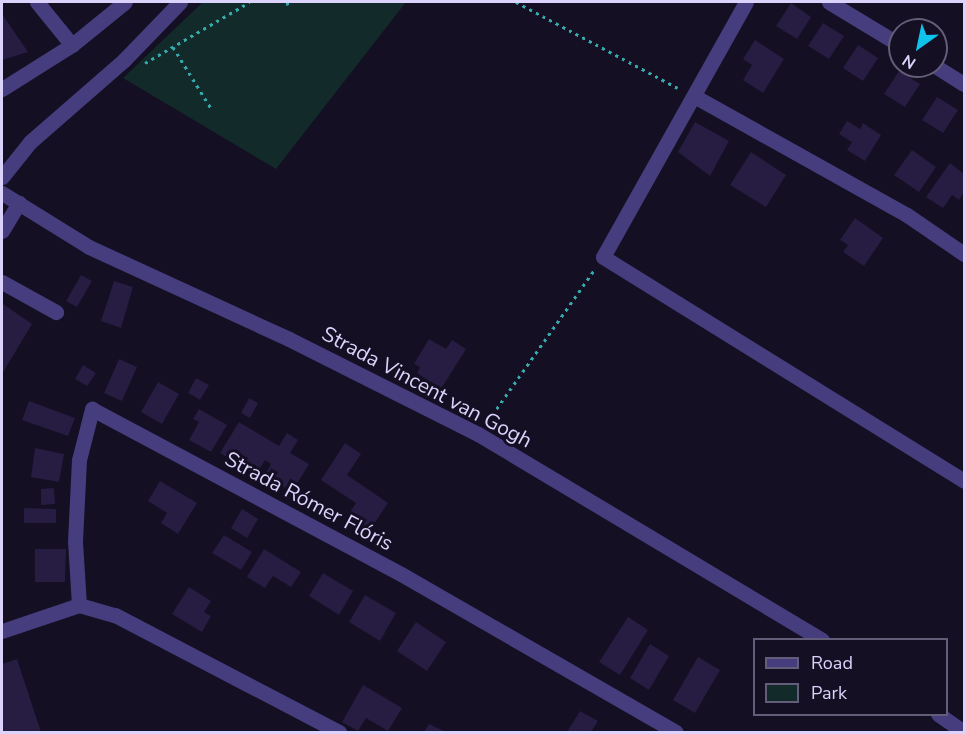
<!DOCTYPE html>
<meta charset="utf-8">
<style>
body{margin:0}
#map{position:relative;width:966px;height:734px;overflow:hidden;background:#140f22;font-family:"Nunito Sans",sans-serif}
div>[style]{position:absolute}
.green>*{inset:0;background:#132a2b}
.building>*{inset:0;background:#271c42}
.path>*{height:3px;margin-top:-1.5px;transform-origin:0;background:repeating-linear-gradient(90deg,#36abad 0 3px,transparent 0 7.5px)}
.minor>*{height:15px;margin:-7.5px;padding:0 7.5px;transform-origin:7.5px;border-radius:7.5px;background:#453d7e}
span{translate:-50% -50%;white-space:nowrap;text-align:center;line-height:1.15;-webkit-text-stroke:6px #140f22;paint-order:stroke}
.street-label{font-size:21px;color:#dbd3fc}
.frame{position:absolute;inset:0;border:3px solid #dbd3fc;pointer-events:none}
.legend{position:absolute;left:753px;top:638px;width:195px;height:78px;box-sizing:border-box;background:#140f22;border:2px solid #645d79;margin:0;padding:8px 10px;list-style:none;font-size:18px;color:#dbd3fc}
.legend li{display:flex;align-items:center;gap:12px;height:30px}
.legend b{width:30px;border:2px solid #645d79}
.north{position:absolute;left:888px;top:18px;width:60px;height:60px;box-sizing:border-box;background:#140f22;border:2px solid #645d79;border-radius:50%;rotate:213deg;font-size:16px;font-weight:700;line-height:24px;text-align:center;color:#dbd3fc}
.north::after{content:'';display:block;margin:auto;width:21px;height:27px;background:#0fc4ec;clip-path:polygon(50% 0,100% 100%,50% 72%,0 100%)}
</style>
<div id="map">
<div class="green">
<div style="clip-path:polygon(203px 2px,406px 2px,276px 169px,123px 78px)"></div>
</div>
<div class="building">
<div style="clip-path:polygon(791px 3px,811px 17px,797px 39px,776px 26px)"></div>
<div style="clip-path:polygon(2px 14px,28px 52px,2px 60px)"></div>
<div style="clip-path:polygon(823px 23px,844px 36px,829px 59px,808px 46px)"></div>
<div style="clip-path:polygon(755px 40px,784px 59px,763px 93px,743px 80px,752px 65px,743px 59px)"></div>
<div style="clip-path:polygon(858px 45px,878px 58px,863px 81px,843px 68px)"></div>
<div style="clip-path:polygon(899px 71px,920px 84px,905px 107px,884px 94px)"></div>
<div style="clip-path:polygon(937px 97px,958px 110px,943px 133px,922px 120px)"></div>
<div style="clip-path:polygon(847px 121px,860px 129px,863px 123px,881px 135px,865px 161px,847px 150px,852px 142px,839px 134px)"></div>
<div style="clip-path:polygon(695px 122px,729px 141px,710px 176px,678px 152px)"></div>
<div style="clip-path:polygon(912px 150px,936px 167px,919px 192px,894px 175px)"></div>
<div style="clip-path:polygon(751px 152px,786px 175px,766px 207px,730px 185px)"></div>
<div style="clip-path:polygon(950px 163px,964px 174px,964px 192px,959px 200px,952px 195px,943px 208px,926px 197px)"></div>
<div style="clip-path:polygon(855px 218px,883px 238px,864px 266px,843px 252px,848px 245px,840px 240px)"></div>
<div style="clip-path:polygon(81px 275px,92px 281px,77px 307px,66px 301px)"></div>
<div style="clip-path:polygon(114px 281px,133px 287px,121px 328px,101px 321px)"></div>
<div style="clip-path:polygon(3px 304px,32px 324px,2px 374px,2px 306px)"></div>
<div style="clip-path:polygon(429px 339px,446px 349px,452px 340px,466px 349px,441px 389px,417px 373px,420px 367px,414px 364px)"></div>
<div style="clip-path:polygon(119px 359px,137px 367px,122px 401px,104px 393px)"></div>
<div style="clip-path:polygon(83px 365px,96px 373px,87px 386px,75px 379px)"></div>
<div style="clip-path:polygon(196px 378px,209px 385px,200px 400px,188px 393px)"></div>
<div style="clip-path:polygon(158px 382px,179px 394px,162px 424px,141px 412px)"></div>
<div style="clip-path:polygon(249px 398px,258px 403px,250px 418px,241px 413px)"></div>
<div style="clip-path:polygon(29px 401px,75px 418px,68px 436px,22px 420px)"></div>
<div style="clip-path:polygon(199px 409px,227px 425px,211px 452px,189px 440px,199px 422px,193px 419px)"></div>
<div style="clip-path:polygon(239px 422px,279px 446px,287px 433px,298px 440px,290px 453px,309px 464px,292px 492px,265px 475px,271px 464px,265px 460px,256px 475px,220px 453px)"></div>
<div style="clip-path:polygon(345px 443px,361px 454px,347px 475px,388px 503px,368px 533px,346px 518px,356px 503px,321px 480px)"></div>
<div style="clip-path:polygon(35px 448px,64px 454px,59px 482px,31px 477px)"></div>
<div style="clip-path:polygon(160px 481px,197px 503px,178px 534px,161px 523px,167px 513px,148px 501px)"></div>
<div style="clip-path:polygon(54px 488px,55px 504px,41px 505px,41px 489px)"></div>
<div style="clip-path:polygon(24px 508px,56px 509px,56px 523px,24px 523px)"></div>
<div style="clip-path:polygon(242px 509px,258px 519px,247px 538px,231px 528px)"></div>
<div style="clip-path:polygon(224px 535px,252px 552px,241px 570px,212px 553px)"></div>
<div style="clip-path:polygon(35px 549px,66px 549px,65px 582px,35px 582px)"></div>
<div style="clip-path:polygon(264px 549px,301px 572px,291px 587px,273px 576px,265px 588px,247px 577px)"></div>
<div style="clip-path:polygon(323px 573px,353px 591px,339px 615px,309px 596px)"></div>
<div style="clip-path:polygon(189px 587px,211px 601px,204px 612px,211px 616px,202px 632px,172px 614px)"></div>
<div style="clip-path:polygon(365px 595px,396px 613px,380px 641px,349px 622px)"></div>
<div style="clip-path:polygon(628px 617px,648px 630px,620px 675px,599px 662px)"></div>
<div style="clip-path:polygon(416px 622px,446px 642px,427px 671px,397px 651px)"></div>
<div style="clip-path:polygon(650px 644px,669px 656px,649px 690px,630px 678px)"></div>
<div style="clip-path:polygon(698px 657px,720px 670px,695px 713px,673px 700px)"></div>
<div style="clip-path:polygon(17px 659px,41px 732px,2px 732px,2px 664px)"></div>
<div style="clip-path:polygon(363px 685px,402px 708px,388px 731px,366px 718px,358px 731px,342px 722px)"></div>
<div style="clip-path:polygon(580px 711px,598px 721px,591px 732px,567px 732px)"></div>
<div style="clip-path:polygon(429px 724px,446px 732px,424px 732px)"></div>
</div>
<div class="path">
<div style="left:516px;top:2px;width:183px;rotate:28deg"></div>
<div style="left:286px;top:4px;width:5px;rotate:-22deg"></div>
<div style="left:173px;top:47px;width:74px;rotate:58.2deg"></div>
<div style="left:145px;top:63px;width:121px;rotate:-30.2deg"></div>
<div style="left:488px;top:421px;width:186px;rotate:-54.9deg"></div>
</div>
<div class="minor">
<div style="left:37px;top:2px;width:55px;rotate:50.9deg"></div>
<div style="left:746px;top:2px;width:292px;rotate:119.3deg"></div>
<div style="left:603px;top:257px;width:425px;rotate:31.8deg"></div>
<div style="left:829px;top:2px;width:83px;rotate:31.2deg"></div>
<div style="left:935px;top:66px;width:34px;rotate:32deg"></div>
<div style="left:2px;top:89px;width:83px;rotate:-32.2deg"></div>
<div style="left:72px;top:45px;width:68px;rotate:-39.1deg"></div>
<div style="left:694px;top:96px;width:244px;rotate:29.2deg"></div>
<div style="left:907px;top:215px;width:69px;rotate:34.4deg"></div>
<div style="left:2px;top:177px;width:45px;rotate:-51.3deg"></div>
<div style="left:30px;top:142px;width:125px;rotate:-41.1deg"></div>
<div style="left:124px;top:60px;width:81px;rotate:-46deg"></div>
<div style="left:2px;top:193px;width:102px;rotate:31.8deg"></div>
<div style="left:89px;top:247px;width:220px;rotate:24.7deg"></div>
<div style="left:289px;top:339px;width:212px;rotate:26.7deg"></div>
<div style="left:478px;top:434px;width:401px;rotate:30.9deg"></div>
<div style="left:2px;top:231px;width:33px;rotate:-59deg"></div>
<div style="left:2px;top:282px;width:62px;rotate:29.1deg"></div>
<div style="left:79px;top:605px;width:64px;rotate:-93.6deg"></div>
<div style="left:75px;top:541px;width:81px;rotate:-87.2deg"></div>
<div style="left:79px;top:460px;width:53px;rotate:-75.7deg"></div>
<div style="left:92px;top:409px;width:350px;rotate:28.1deg"></div>
<div style="left:401px;top:574px;width:317px;rotate:29.9deg"></div>
<div style="left:2px;top:631px;width:81px;rotate:-18.7deg"></div>
<div style="left:79px;top:605px;width:37px;rotate:16deg"></div>
<div style="left:115px;top:615px;width:253px;rotate:27.6deg"></div>
<div style="left:938px;top:714px;width:32px;rotate:35deg"></div>
</div>
<div class="street-label">
<span style="left:427px;top:387px;rotate:28deg">Strada Vincent van Gogh</span>
<span style="left:309px;top:501px;rotate:28deg">Strada Rómer Flóris</span>
</div>
<div class="frame"></div>
<ul class="legend">
<li><b style="height:8px;background:#453d7e"></b>Road</li>
<li><b style="height:16px;background:#132a2b"></b>Park</li>
</ul>
<div class="north">N</div>
</div>
